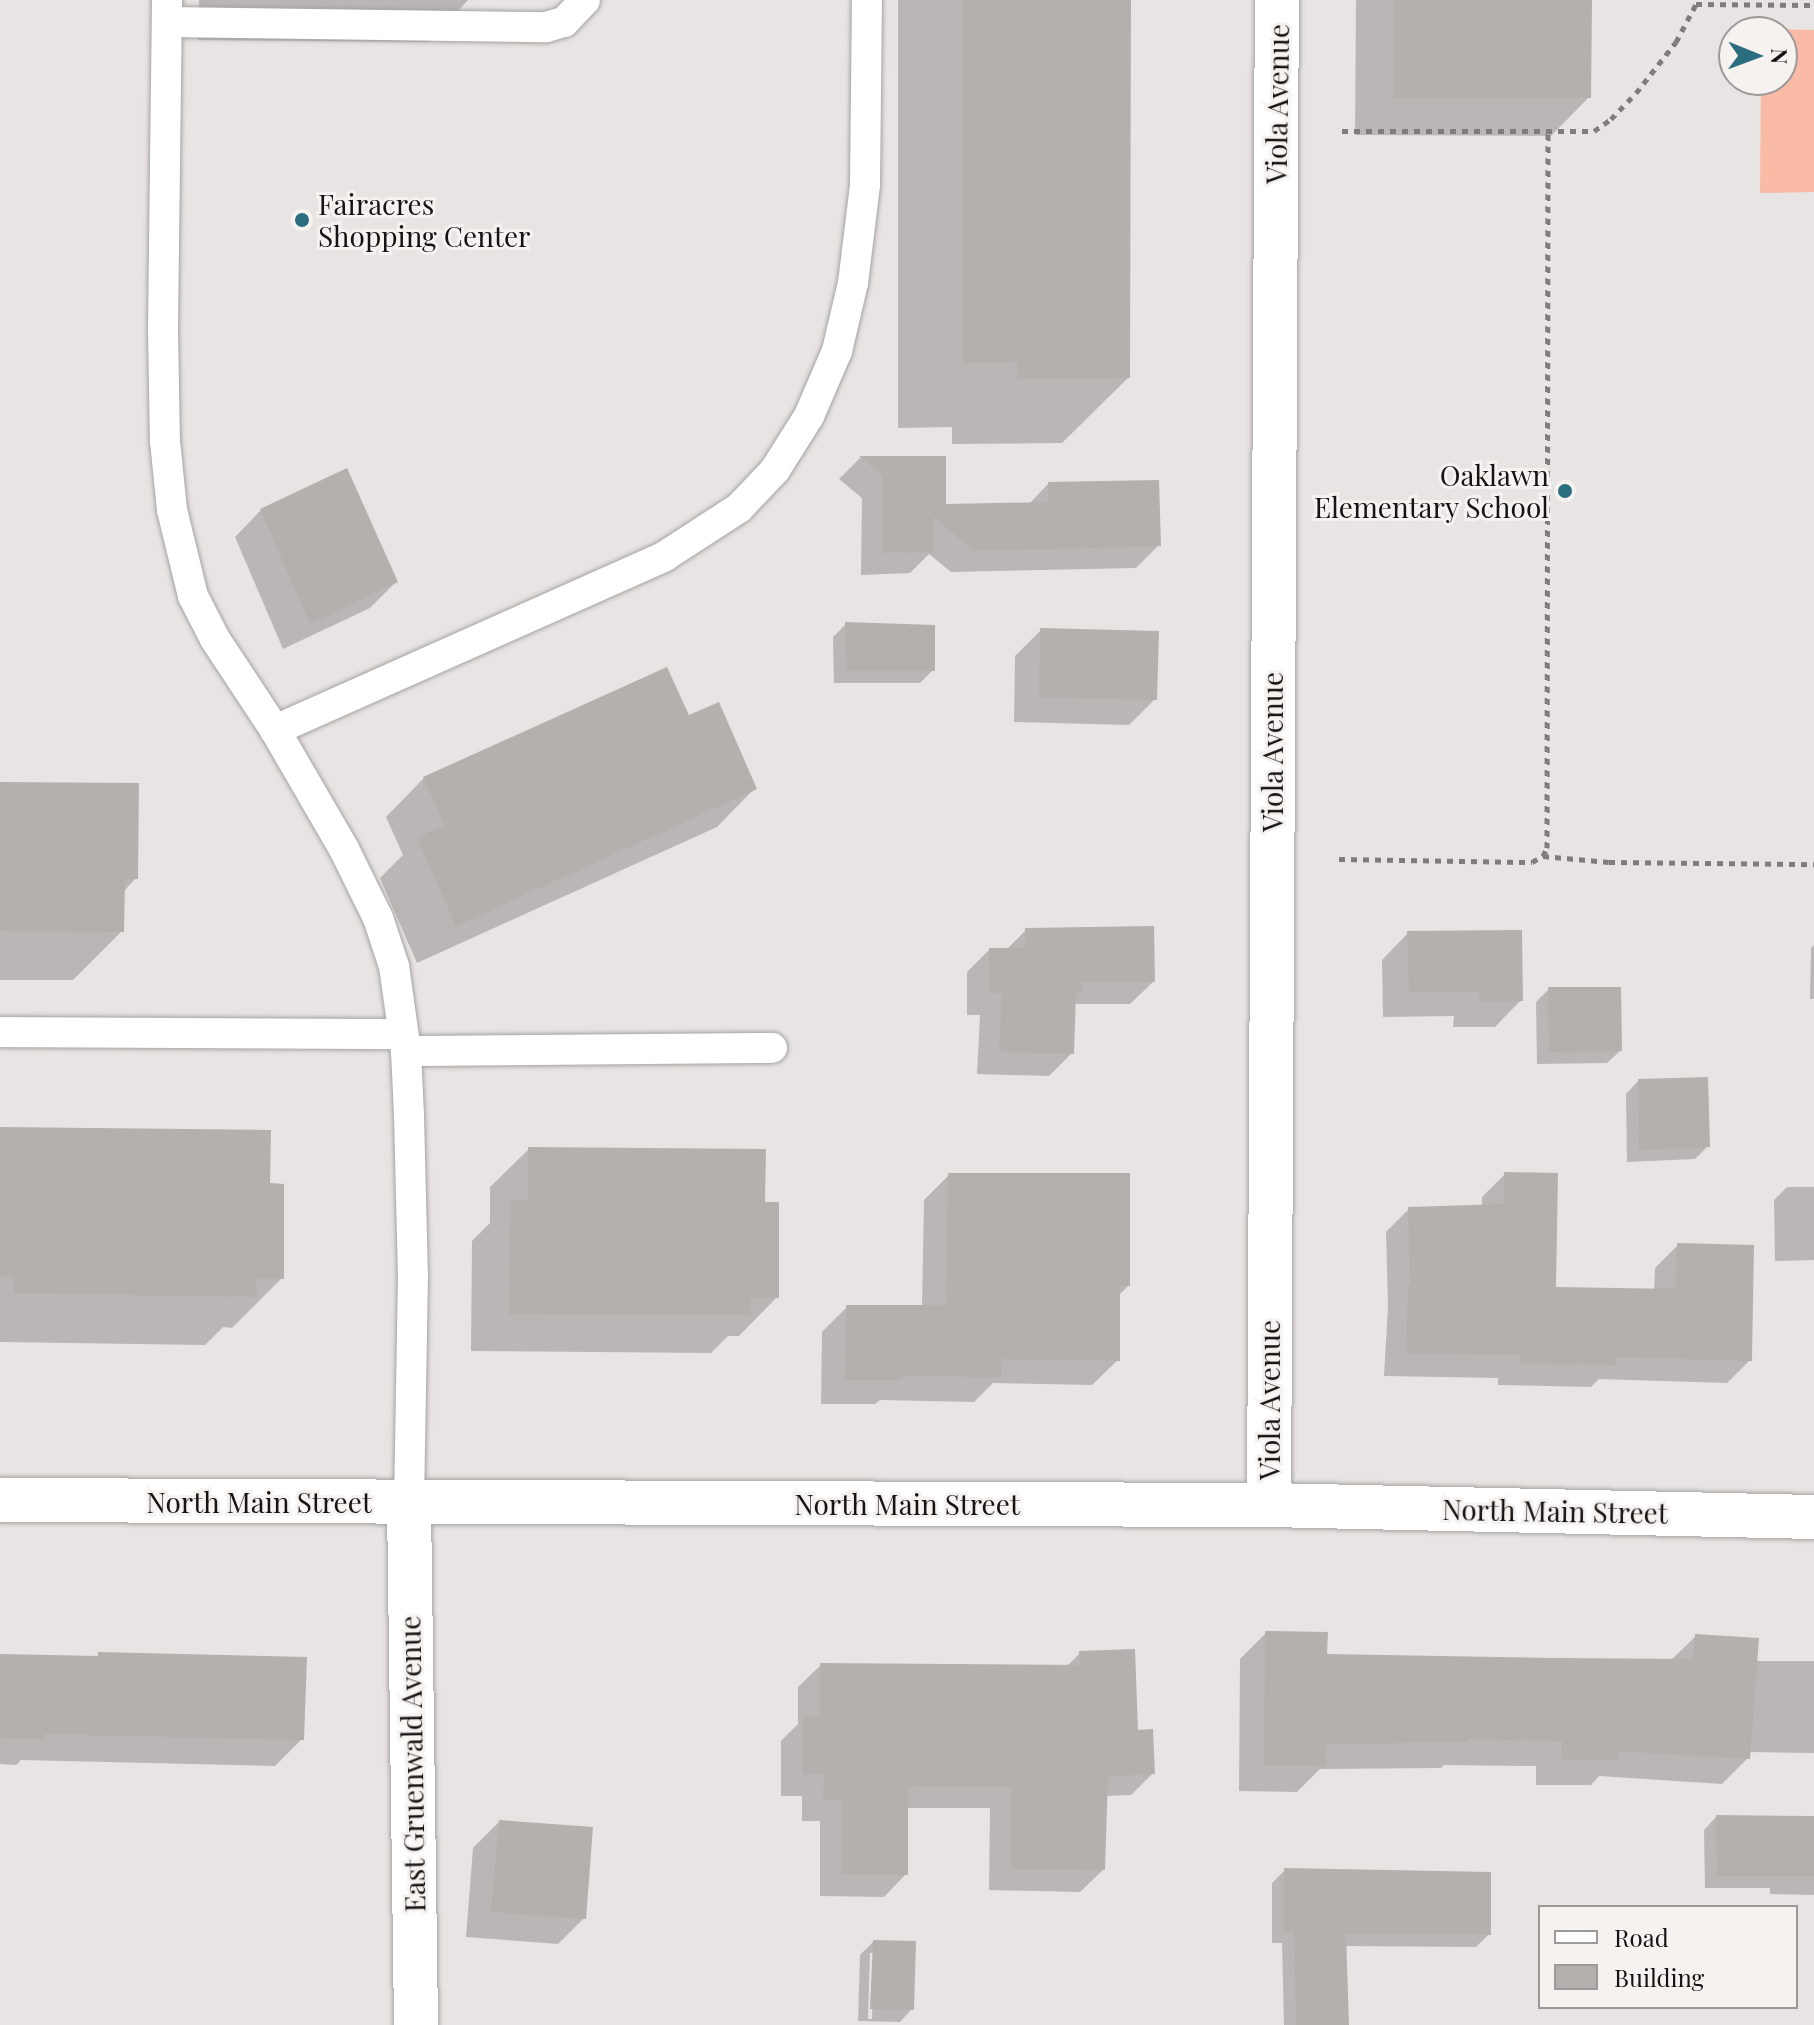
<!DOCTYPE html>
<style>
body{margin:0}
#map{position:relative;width:1814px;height:2025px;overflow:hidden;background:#e8e4e3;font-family:"Playfair Display",serif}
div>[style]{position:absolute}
.green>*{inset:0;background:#f9baa6}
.shadow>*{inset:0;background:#0003}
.building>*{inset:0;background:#b3b0ae}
.path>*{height:5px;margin-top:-2.5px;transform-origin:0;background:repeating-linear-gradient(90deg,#7f7c7b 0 6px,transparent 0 12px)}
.roads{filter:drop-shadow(0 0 2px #a6a3a1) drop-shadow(0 0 2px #a6a3a1)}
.service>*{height:30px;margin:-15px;padding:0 15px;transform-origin:15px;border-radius:15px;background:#fff}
.minor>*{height:44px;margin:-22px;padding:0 22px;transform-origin:22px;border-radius:22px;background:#fff}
.dots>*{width:22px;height:22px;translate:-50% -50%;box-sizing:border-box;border:4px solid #f6f2f0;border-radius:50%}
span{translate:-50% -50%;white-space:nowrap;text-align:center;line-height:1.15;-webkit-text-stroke:6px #f6f2f0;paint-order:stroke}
.street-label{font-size:28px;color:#151313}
.poi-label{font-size:28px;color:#151313}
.left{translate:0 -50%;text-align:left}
.right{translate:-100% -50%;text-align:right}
.legend{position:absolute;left:1538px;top:1905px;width:260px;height:104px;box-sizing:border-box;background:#f6f2f0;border:2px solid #9c9998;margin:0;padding:10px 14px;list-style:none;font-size:24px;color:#151313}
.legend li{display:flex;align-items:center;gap:16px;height:40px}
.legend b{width:40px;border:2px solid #9c9998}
.north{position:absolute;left:1718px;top:16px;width:80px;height:80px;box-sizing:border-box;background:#f6f2f0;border:2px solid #9c9998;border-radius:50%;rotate:91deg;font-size:22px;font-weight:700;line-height:32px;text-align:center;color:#151313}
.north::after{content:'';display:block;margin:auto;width:28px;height:36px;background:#2b6e80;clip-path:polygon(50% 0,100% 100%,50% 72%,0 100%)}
</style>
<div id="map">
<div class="green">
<div style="clip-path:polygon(1761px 29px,1814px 30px,1814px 192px,1760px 193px,1761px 80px,1782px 80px,1782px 32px)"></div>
</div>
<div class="shadow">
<div style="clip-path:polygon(199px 0,468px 0,430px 42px,198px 40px)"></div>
<div style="clip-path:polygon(898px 0,1129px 0,1128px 378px,1062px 443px,952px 444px,952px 427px,898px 428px)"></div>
<div style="clip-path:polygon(1356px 0,1590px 0,1589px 97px,1551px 136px,1355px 135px)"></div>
<div style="clip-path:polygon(860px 458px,944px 458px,944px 506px,1029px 504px,1048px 484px,1159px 545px,1136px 568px,951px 572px,929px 554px,910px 573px,861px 575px,862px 498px,839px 479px)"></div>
<div style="clip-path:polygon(346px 471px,396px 582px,370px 608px,283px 649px,235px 537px,261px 510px)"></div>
<div style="clip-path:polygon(846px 624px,933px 670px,920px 683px,834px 683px,833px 637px)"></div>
<div style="clip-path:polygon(1041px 630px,1155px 699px,1129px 725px,1014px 722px,1015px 656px)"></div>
<div style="clip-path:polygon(688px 717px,755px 788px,717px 827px,417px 963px,380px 878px,403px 855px,386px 817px,424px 778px)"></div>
<div style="clip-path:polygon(0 784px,136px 878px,123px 892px,122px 931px,73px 980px,0 980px)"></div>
<div style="clip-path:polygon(1026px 930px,1153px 982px,1130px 1004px,1074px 1004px,1072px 1053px,1049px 1076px,977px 1074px,980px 1015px,967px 1015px,967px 972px,989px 950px,1006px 950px)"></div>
<div style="clip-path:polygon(1408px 933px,1521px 1000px,1495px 1027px,1453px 1027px,1454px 1016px,1383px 1017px,1382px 960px)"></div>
<div style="clip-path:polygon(1814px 945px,1814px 999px,1810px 999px,1811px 948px)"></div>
<div style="clip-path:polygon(1549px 989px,1620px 1051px,1607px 1063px,1537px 1064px,1536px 1002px)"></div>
<div style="clip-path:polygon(1638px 1081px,1708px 1146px,1695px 1159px,1627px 1162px,1626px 1094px)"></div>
<div style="clip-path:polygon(0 1129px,268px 1185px,282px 1278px,232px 1328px,223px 1327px,205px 1345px,0 1342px)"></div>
<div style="clip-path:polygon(529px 1149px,763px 1205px,777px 1297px,739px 1336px,728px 1336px,711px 1353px,471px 1351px,472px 1241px,490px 1223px,490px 1187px)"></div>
<div style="clip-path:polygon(1505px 1174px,1554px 1289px,1654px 1291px,1655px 1268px,1678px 1245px,1750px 1360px,1727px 1383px,1599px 1379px,1591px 1387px,1498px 1385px,1498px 1378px,1384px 1376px,1388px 1307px,1386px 1232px,1409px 1209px,1482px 1207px,1482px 1197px)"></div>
<div style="clip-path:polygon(949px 1175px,1128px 1286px,1118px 1296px,1118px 1360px,1092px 1385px,993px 1383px,974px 1402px,880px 1400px,875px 1404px,821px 1404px,822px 1332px,847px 1307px,922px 1307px,924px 1200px)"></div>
<div style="clip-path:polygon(1787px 1187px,1814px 1187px,1814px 1260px,1775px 1261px,1774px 1200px)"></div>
<div style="clip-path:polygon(1266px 1633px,1325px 1656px,1671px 1660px,1696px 1636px,1742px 1661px,1814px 1661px,1814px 1753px,1749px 1752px,1748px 1758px,1722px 1784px,1599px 1776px,1591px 1785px,1536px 1785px,1536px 1766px,1444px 1765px,1441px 1768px,1320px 1769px,1297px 1792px,1239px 1791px,1240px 1659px)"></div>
<div style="clip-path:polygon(1080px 1653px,1136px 1732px,1153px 1773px,1131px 1795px,1105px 1796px,1103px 1870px,1080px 1892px,989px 1890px,990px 1808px,906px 1808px,906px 1874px,884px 1897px,820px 1896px,820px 1821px,802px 1821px,802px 1796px,781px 1796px,781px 1741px,798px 1724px,798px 1687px,821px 1665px,1067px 1666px)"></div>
<div style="clip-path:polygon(99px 1654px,302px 1739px,275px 1766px,21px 1760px,16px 1765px,0 1764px,0 1656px,95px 1658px)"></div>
<div style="clip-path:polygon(1716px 1817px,1814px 1818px,1814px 1895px,1770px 1894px,1770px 1888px,1705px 1888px,1704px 1830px)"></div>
<div style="clip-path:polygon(499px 1822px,584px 1918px,558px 1944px,466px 1937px,473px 1848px)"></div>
<div style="clip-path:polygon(1285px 1870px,1489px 1934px,1476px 1947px,1344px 1946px,1347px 2025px,1284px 2025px,1282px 1943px,1272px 1943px,1272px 1883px)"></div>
<div style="clip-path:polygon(evenodd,873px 1942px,912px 2009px,900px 2022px,858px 2021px,860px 1955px,873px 1942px,870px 1953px,874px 1953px,872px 2019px,868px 2019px,870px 1953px)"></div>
</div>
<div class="building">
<div style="clip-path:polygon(963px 0,1131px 0,1130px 378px,1017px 379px,1017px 362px,963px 363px)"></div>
<div style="clip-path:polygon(1393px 0,1592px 0,1591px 98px,1393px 98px)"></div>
<div style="clip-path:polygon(859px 456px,946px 456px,946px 504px,1048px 502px,1048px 482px,1159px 480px,1161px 546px,974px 551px,934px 517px,934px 552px,883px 553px,883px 475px)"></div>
<div style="clip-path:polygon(347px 468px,398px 582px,310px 624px,260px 509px)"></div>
<div style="clip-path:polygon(845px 622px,935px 625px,935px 671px,846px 671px)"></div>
<div style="clip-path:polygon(1040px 628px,1159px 631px,1157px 700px,1039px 697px)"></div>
<div style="clip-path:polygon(667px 667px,689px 715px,719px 702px,757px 789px,456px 926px,417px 838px,445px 825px,423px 777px)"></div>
<div style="clip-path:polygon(0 782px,139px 783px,138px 879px,125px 879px,124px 932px,0 931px)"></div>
<div style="clip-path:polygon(1154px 926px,1155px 982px,1082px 982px,1082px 992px,1076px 992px,1074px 1054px,999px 1052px,1002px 993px,989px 993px,989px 948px,1025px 948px,1025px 928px)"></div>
<div style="clip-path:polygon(1522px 930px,1523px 1001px,1479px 1002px,1479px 991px,1409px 992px,1407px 931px)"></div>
<div style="clip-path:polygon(1548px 987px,1621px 987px,1622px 1051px,1549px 1052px)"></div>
<div style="clip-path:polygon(1708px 1077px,1710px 1147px,1639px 1150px,1638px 1079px)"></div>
<div style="clip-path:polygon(0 1127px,271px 1130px,270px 1183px,284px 1184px,284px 1279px,256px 1279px,257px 1297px,14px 1293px,14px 1277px,0 1276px)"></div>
<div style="clip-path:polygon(528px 1147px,766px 1149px,765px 1202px,779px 1202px,779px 1298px,751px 1298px,751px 1315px,509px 1314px,510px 1201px,528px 1200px)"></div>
<div style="clip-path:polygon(1504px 1172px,1558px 1173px,1556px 1287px,1676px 1289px,1677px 1243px,1754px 1245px,1752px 1361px,1616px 1357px,1616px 1365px,1520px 1363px,1520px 1355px,1406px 1353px,1408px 1285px,1410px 1285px,1408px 1207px,1504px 1204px)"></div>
<div style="clip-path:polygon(948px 1173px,1130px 1173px,1130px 1286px,1120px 1286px,1120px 1361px,1002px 1359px,1001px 1378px,903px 1375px,902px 1380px,845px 1380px,846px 1305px,946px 1305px)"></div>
<div style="clip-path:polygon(1265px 1631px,1328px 1632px,1327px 1654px,1551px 1658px,1693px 1659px,1695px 1634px,1759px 1638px,1750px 1759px,1619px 1751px,1619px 1760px,1561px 1759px,1562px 1741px,1469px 1739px,1469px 1742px,1326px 1744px,1325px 1766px,1264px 1765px)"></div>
<div style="clip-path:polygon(1135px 1649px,1138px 1730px,1153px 1729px,1155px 1774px,1108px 1776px,1105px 1870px,1011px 1869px,1011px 1787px,908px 1786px,908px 1875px,841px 1874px,841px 1800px,823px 1800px,824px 1774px,803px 1775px,803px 1716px,820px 1717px,820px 1663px,1080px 1665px,1079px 1651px)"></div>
<div style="clip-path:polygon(98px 1652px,307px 1657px,304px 1740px,45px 1734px,45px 1739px,0 1738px,0 1654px,98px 1656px)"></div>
<div style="clip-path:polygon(1716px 1815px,1814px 1816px,1814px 1876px,1717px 1876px)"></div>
<div style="clip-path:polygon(499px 1820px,593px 1827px,586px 1919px,491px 1912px)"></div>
<div style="clip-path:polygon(1284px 1868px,1491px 1872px,1491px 1935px,1346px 1934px,1349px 2025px,1296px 2025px,1294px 1931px,1284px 1931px)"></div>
<div style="clip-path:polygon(873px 1940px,916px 1941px,914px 2010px,870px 2009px)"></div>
</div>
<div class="path">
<div style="left:1342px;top:131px;width:252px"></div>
<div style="left:1594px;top:131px;width:21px;rotate:-35deg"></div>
<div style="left:1611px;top:119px;width:36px;rotate:-46deg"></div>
<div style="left:1636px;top:93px;width:65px;rotate:-51.9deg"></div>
<div style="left:1676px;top:42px;width:43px;rotate:-62.2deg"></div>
<div style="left:1696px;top:4px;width:118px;rotate:0.5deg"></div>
<div style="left:1543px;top:856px;width:66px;rotate:5.2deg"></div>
<div style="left:1609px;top:862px;width:205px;rotate:0.6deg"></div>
<div style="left:1339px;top:859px;width:193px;rotate:0.9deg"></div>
<div style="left:1532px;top:862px;width:13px;rotate:-29deg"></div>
<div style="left:1543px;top:856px;width:9px;rotate:-63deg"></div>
<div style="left:1547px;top:848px;width:717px;rotate:-89.92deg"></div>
</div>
<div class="roads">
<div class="service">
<div style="left:167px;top:0;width:330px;rotate:90.7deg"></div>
<div style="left:163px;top:330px;width:111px;rotate:89deg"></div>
<div style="left:165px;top:441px;width:69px;rotate:84.2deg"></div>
<div style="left:172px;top:510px;width:89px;rotate:76.3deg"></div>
<div style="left:193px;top:596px;width:48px;rotate:62.9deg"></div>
<div style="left:215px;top:639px;width:109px;rotate:56.6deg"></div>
<div style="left:275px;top:730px;width:138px;rotate:59.9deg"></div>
<div style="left:344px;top:849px;width:77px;rotate:63.8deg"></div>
<div style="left:378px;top:918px;width:51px;rotate:71.6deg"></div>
<div style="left:394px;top:966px;width:86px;rotate:82deg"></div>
<div style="left:406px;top:1051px;width:64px;rotate:87.3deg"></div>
<div style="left:409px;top:1115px;width:160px;rotate:88.6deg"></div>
<div style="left:413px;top:1275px;width:228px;rotate:91deg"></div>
<div style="left:167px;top:22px;width:379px;rotate:0.8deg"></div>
<div style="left:546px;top:27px;width:19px;rotate:-16deg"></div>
<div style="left:564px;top:22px;width:30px;rotate:-46deg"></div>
<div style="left:275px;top:730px;width:427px;rotate:-24deg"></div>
<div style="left:665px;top:556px;width:88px;rotate:-33deg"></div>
<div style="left:739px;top:508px;width:52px;rotate:-46.5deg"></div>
<div style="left:775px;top:470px;width:64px;rotate:-57.8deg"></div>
<div style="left:809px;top:416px;width:71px;rotate:-66.7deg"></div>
<div style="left:837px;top:351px;width:70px;rotate:-76.8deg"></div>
<div style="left:853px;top:283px;width:99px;rotate:-83deg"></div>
<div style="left:865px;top:185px;width:185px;rotate:-89.4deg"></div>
<div style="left:0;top:1032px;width:403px;rotate:0.3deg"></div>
<div style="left:406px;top:1051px;width:366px;rotate:-0.5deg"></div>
</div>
<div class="minor">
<div style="left:0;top:1500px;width:1269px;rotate:0.23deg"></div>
<div style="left:1269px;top:1505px;width:545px;rotate:1.26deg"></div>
<div style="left:409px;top:1503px;width:522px;rotate:89.23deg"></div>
<div style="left:1269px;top:1505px;width:1505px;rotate:-89.7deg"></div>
</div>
</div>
<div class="dots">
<div style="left:302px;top:220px;background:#2b6e80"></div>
<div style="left:1565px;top:491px;background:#2b6e80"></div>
</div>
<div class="street-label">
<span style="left:1277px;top:104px;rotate:-89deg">Viola Avenue</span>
<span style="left:1272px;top:752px;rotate:-90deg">Viola Avenue</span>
<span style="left:1269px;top:1400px;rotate:-90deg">Viola Avenue</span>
<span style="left:259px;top:1502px">North Main Street</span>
<span style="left:907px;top:1504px">North Main Street</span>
<span style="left:1555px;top:1511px;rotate:1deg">North Main Street</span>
<span style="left:412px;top:1764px;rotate:-91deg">East Gruenwald Avenue</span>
</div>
<div class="poi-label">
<span class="left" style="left:318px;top:220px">Fairacres<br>Shopping Center</span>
<span class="right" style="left:1549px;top:491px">Oaklawn<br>Elementary School</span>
</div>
<ul class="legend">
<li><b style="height:10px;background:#fff"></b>Road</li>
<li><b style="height:22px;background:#b3b0ae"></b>Building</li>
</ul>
<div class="north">N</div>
</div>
